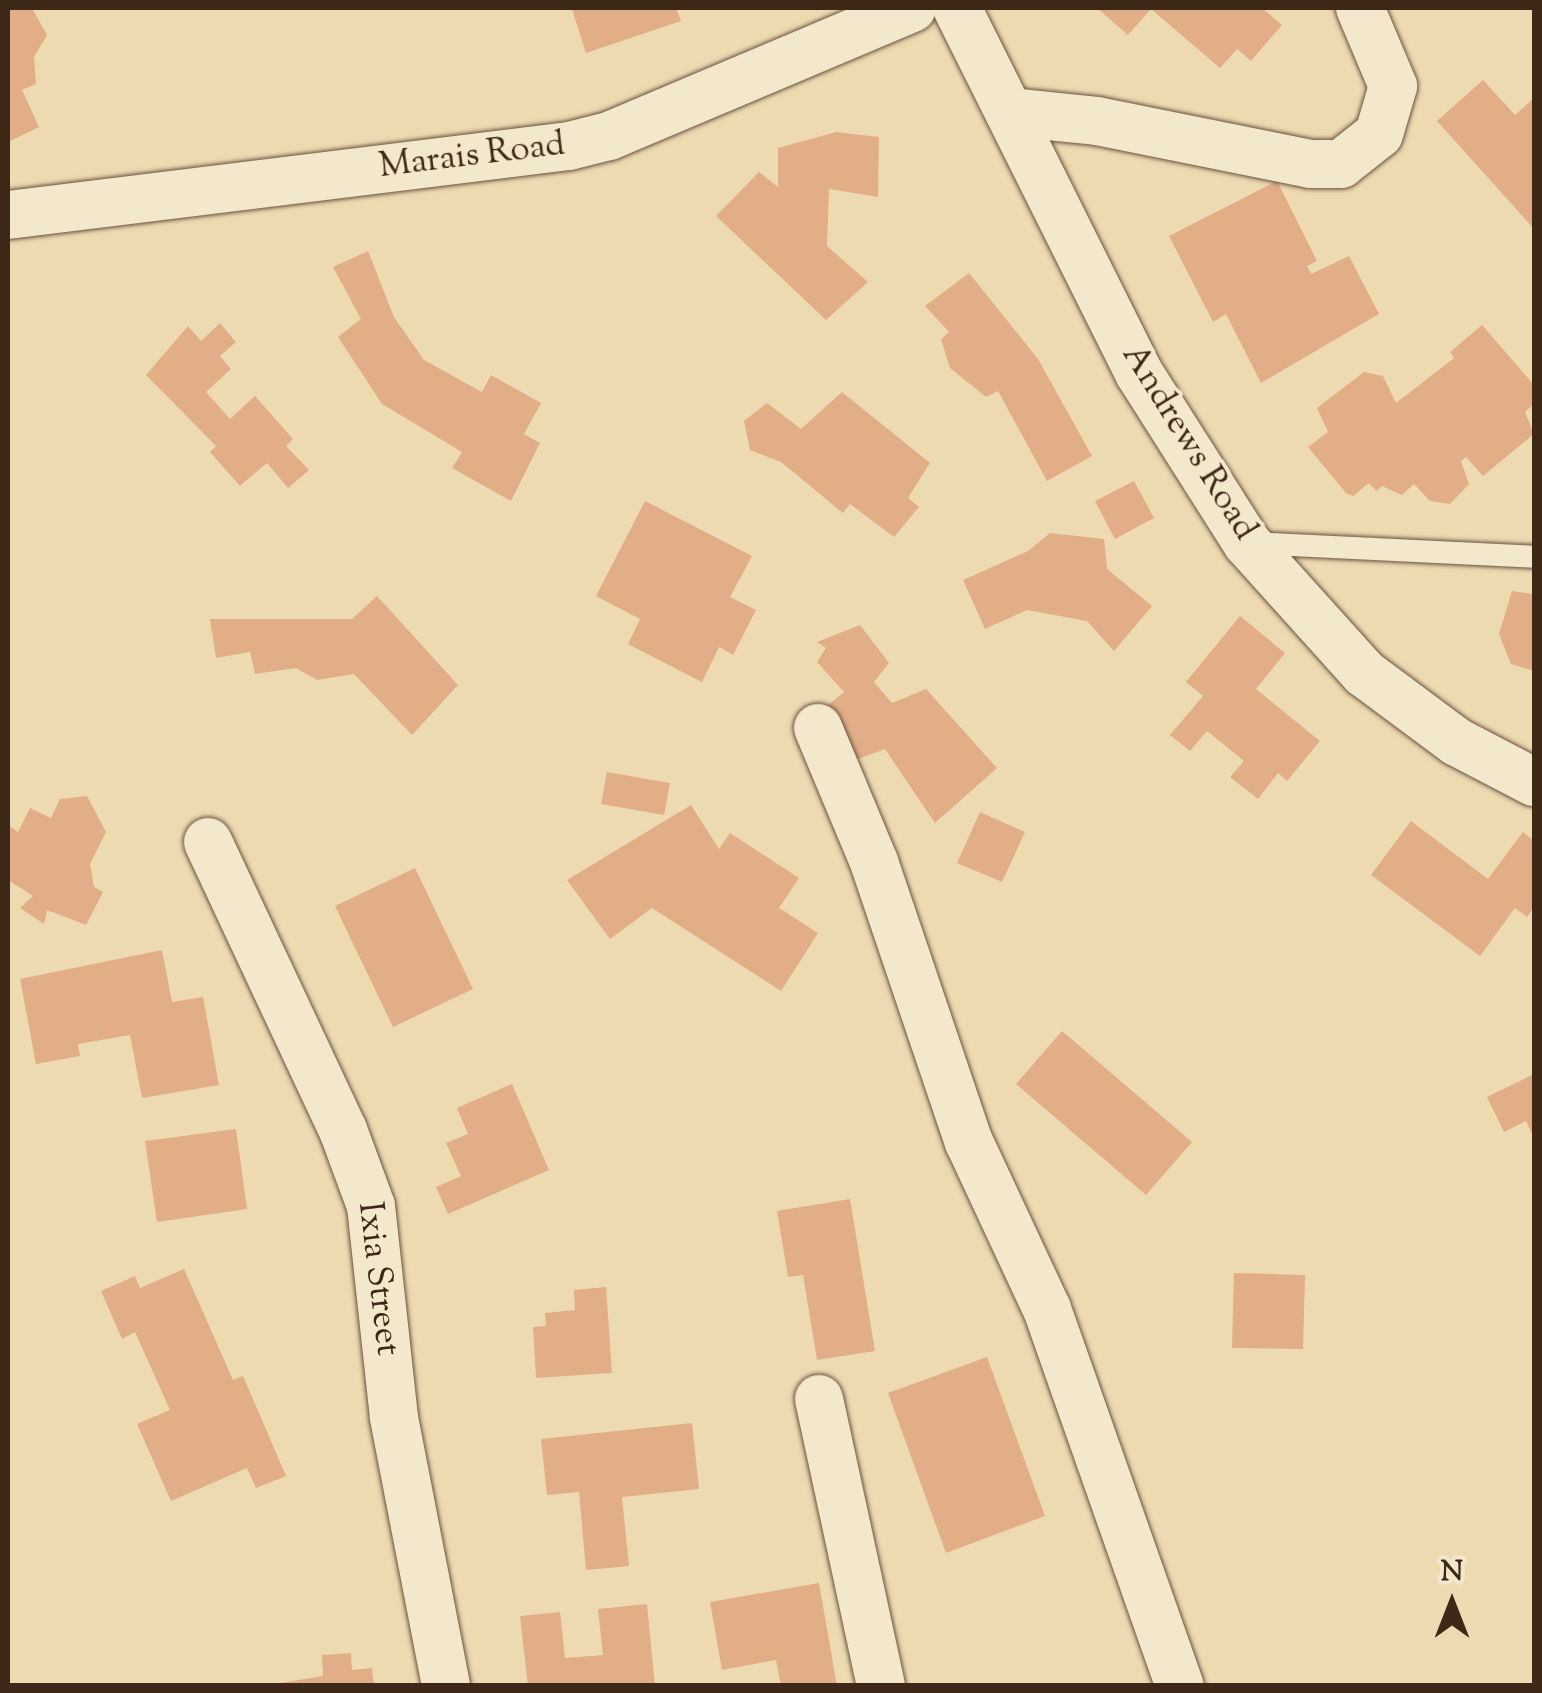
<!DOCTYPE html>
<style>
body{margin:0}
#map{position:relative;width:1542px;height:1693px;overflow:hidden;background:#eddab1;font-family:"Sorts Mill Goudy",serif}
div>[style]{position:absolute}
.building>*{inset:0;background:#e2ae87}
.roads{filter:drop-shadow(0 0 2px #69543e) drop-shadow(0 0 2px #69543e)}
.service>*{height:22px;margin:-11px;padding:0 11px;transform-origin:11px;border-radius:11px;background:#f3e7cc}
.minor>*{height:48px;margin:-24px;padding:0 24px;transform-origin:24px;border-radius:24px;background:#f3e7cc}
span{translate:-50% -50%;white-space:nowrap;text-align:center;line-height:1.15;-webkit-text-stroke:8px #f3e7cc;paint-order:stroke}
.street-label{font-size:35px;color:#3d2817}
.frame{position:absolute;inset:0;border:10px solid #3d2817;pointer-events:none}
.north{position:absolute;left:1402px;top:1553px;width:100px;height:100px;-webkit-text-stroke:8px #f3e7cc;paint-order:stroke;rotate:0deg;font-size:28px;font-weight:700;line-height:40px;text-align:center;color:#3d2817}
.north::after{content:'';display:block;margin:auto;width:35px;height:45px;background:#3d2817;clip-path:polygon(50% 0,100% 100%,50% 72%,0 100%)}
</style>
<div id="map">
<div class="building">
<div style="clip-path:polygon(8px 8px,32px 8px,47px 35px,34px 57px,36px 84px,22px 90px,39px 127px,8px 142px)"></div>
<div style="clip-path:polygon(676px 8px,681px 21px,586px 53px,572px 9px)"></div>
<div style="clip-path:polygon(1097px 8px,1262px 8px,1282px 25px,1251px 61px,1237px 49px,1220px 68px,1151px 9px,1128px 35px)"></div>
<div style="clip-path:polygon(1483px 80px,1515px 115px,1534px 98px,1534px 229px,1437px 121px)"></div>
<div style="clip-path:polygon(836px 132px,879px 137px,878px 197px,829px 189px,827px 246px,868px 282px,826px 320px,716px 216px,759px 172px,778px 187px,778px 148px)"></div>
<div style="clip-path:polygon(1277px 181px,1317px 261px,1307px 266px,1311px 274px,1349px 256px,1379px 314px,1261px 383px,1226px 314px,1213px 322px,1169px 236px)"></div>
<div style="clip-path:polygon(368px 251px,394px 317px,424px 360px,482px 392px,491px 375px,541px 403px,524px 434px,540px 443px,511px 501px,452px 468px,462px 452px,382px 404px,338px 337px,361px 319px,333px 267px)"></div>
<div style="clip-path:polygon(969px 273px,1038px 359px,1092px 456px,1047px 481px,998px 391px,986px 397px,950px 368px,941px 339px,949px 332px,925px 306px)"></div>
<div style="clip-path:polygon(220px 323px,236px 342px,220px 356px,231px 369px,206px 392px,230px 419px,255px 396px,293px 439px,286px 446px,309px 470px,288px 488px,267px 463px,240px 486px,210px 452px,216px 446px,146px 375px,188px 326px,201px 341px)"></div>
<div style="clip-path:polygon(1482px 325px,1534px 385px,1534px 404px,1525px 412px,1534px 434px,1483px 476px,1466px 457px,1461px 461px,1469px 484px,1450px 504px,1430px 501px,1414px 484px,1402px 495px,1382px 486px,1376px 491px,1369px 483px,1353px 496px,1346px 493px,1308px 447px,1328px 432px,1317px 408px,1364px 372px,1383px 376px,1396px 403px,1454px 358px,1450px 352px)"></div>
<div style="clip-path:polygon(842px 392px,930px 463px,908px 498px,919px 507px,894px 537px,850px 504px,843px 513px,781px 462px,750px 450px,744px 421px,767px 403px,801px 429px)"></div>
<div style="clip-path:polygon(1134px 481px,1154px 518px,1115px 539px,1095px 501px)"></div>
<div style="clip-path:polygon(645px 501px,752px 556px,730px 597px,756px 610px,733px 655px,719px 647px,702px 682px,628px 644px,640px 619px,596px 596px)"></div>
<div style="clip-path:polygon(1050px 533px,1104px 539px,1107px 569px,1152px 606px,1114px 651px,1087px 621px,1027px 610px,985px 629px,963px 580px,1028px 551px)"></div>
<div style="clip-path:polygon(1512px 591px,1534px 594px,1534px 671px,1511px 664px,1499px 634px)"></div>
<div style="clip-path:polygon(377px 596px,458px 685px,412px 735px,354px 674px,317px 680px,296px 668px,255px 674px,250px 652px,216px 658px,210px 619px,352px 619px)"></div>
<div style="clip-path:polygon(1240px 616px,1285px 653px,1256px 689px,1320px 741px,1287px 781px,1278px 773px,1258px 799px,1230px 777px,1244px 761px,1207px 731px,1190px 751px,1170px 735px,1203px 696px,1186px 682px)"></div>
<div style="clip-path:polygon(860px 625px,889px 663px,874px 682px,892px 703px,926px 689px,997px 768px,935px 823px,885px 749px,853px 761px,826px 707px,844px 692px,817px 662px,826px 648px,817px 642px)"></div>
<div style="clip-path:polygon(607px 772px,670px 783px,664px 815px,601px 804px)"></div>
<div style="clip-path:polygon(87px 796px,106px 832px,90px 864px,94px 887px,103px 892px,86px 925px,47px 910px,44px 924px,20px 908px,33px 896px,8px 880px,8px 825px,18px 832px,30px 808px,51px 818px,60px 799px)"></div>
<div style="clip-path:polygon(691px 805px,719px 849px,730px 833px,799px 878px,779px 908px,818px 933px,781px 991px,652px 908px,610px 939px,567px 880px)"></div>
<div style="clip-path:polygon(980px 812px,1025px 832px,1002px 882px,957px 863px)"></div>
<div style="clip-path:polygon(1411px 821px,1488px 879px,1523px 832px,1534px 841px,1534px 907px,1527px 917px,1515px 908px,1480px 956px,1371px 875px)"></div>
<div style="clip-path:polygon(415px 868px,473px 989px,393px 1027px,335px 906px)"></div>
<div style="clip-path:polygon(162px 950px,172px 1002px,203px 997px,219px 1085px,142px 1098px,130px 1035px,78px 1044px,80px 1056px,36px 1064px,20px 979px)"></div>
<div style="clip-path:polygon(1062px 1031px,1192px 1142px,1146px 1195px,1016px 1084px)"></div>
<div style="clip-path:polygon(1534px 1074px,1534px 1138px,1526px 1121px,1504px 1132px,1487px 1097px)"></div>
<div style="clip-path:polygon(512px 1084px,549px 1170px,448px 1214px,436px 1187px,461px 1176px,446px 1143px,468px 1134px,457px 1108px)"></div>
<div style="clip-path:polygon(236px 1129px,247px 1209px,157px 1222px,145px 1141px)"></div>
<div style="clip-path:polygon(850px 1199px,875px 1351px,817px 1360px,803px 1275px,788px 1277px,777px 1211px)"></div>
<div style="clip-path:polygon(184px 1269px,233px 1380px,243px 1376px,286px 1476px,256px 1488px,247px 1468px,171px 1501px,137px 1424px,170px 1410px,135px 1332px,122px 1339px,101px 1291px,135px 1276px,140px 1288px)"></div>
<div style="clip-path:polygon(1234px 1273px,1305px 1275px,1303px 1349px,1232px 1348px)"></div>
<div style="clip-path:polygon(606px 1287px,612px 1373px,536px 1378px,533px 1327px,546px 1326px,545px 1313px,575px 1310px,574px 1290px)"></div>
<div style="clip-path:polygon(987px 1357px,1045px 1516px,946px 1553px,888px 1393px)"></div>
<div style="clip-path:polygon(692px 1423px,699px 1489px,622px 1497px,629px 1566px,586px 1570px,579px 1492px,547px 1495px,541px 1439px)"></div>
<div style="clip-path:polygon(819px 1583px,837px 1686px,781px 1686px,776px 1660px,722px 1670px,710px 1602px)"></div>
<div style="clip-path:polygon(647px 1604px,655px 1686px,528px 1686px,520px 1616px,560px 1612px,565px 1658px,603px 1655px,598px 1609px)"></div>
<div style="clip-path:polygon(351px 1653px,352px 1670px,372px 1668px,374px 1686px,263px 1686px,323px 1676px,322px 1655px)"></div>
</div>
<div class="roads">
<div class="service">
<div style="left:1251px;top:543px;width:283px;rotate:2.8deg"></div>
</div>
<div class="minor">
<div style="left:957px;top:8px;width:408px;rotate:63.5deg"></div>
<div style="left:1139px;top:373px;width:201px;rotate:57.6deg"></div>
<div style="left:1247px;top:543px;width:175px;rotate:48deg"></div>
<div style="left:1364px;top:673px;width:116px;rotate:36.6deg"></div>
<div style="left:1457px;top:742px;width:87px;rotate:27.5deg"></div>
<div style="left:1009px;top:112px;width:88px;rotate:5.8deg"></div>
<div style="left:1097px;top:121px;width:218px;rotate:11.4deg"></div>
<div style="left:1311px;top:164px;width:30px"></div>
<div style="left:1341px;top:164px;width:48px;rotate:-38.3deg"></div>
<div style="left:1379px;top:134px;width:50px;rotate:-73.7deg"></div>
<div style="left:1393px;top:86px;width:85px;rotate:-112.9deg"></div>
<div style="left:8px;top:215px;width:565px;rotate:-7.01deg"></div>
<div style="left:569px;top:146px;width:41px;rotate:-14deg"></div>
<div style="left:609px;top:136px;width:329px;rotate:-22.9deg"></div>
<div style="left:818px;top:728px;width:145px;rotate:67.3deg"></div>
<div style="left:874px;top:862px;width:296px;rotate:71.3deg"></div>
<div style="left:969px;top:1142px;width:184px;rotate:65deg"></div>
<div style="left:1047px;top:1309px;width:400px;rotate:70.6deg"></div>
<div style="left:208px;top:842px;width:318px;rotate:64.9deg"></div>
<div style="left:343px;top:1130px;width:81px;rotate:69.8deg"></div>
<div style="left:371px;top:1206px;width:213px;rotate:83.8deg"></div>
<div style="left:394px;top:1418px;width:273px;rotate:79deg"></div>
<div style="left:819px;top:1399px;width:294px;rotate:77.8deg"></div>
</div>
</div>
<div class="street-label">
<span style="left:472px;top:157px;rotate:-7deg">Marais Road</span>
<span style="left:1188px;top:443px;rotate:58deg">Andrews Road</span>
<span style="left:377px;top:1279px;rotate:83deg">Ixia Street</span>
</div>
<div class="frame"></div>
<div class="north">N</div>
</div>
